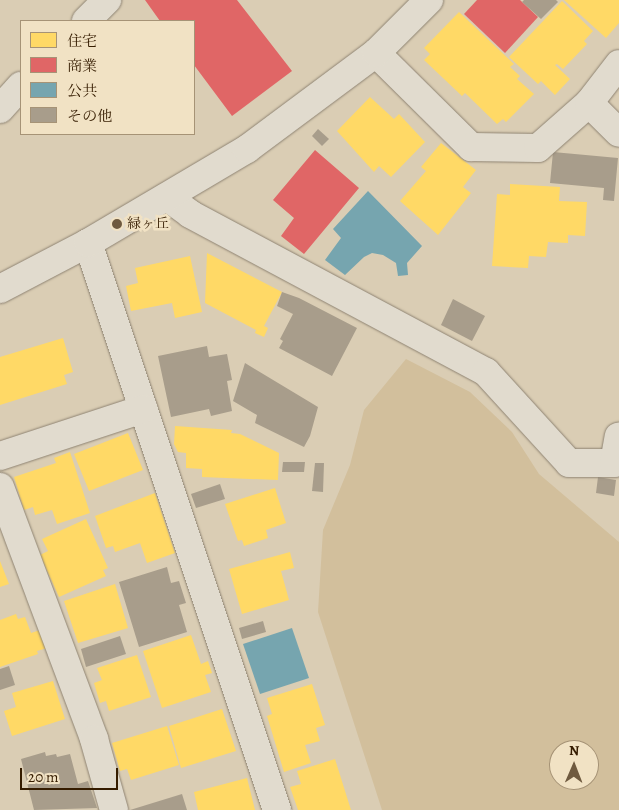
<!DOCTYPE html>
<meta charset="utf-8">
<style>
body{margin:0}
#map{position:relative;width:619px;height:810px;overflow:hidden;background:#dacdb4;font-family:Alegreya,"Noto Serif JP",serif}
div>[style]{position:absolute}
.green>*{inset:0;background:#d2bf9c}
.homes>*{inset:0;background:#ffd966}
.shops>*{inset:0;background:#e06666}
.public>*{inset:0;background:#76a5af}
.building>*{inset:0;background:#a89d8b}
.roads{filter:drop-shadow(0 0 1px #8e8372) drop-shadow(0 0 1px #8e8372)}
.minor>*{height:28px;margin:-14px;padding:0 14px;transform-origin:14px;border-radius:14px;background:#e1dbce}
.dots>*{width:14px;height:14px;translate:-50% -50%;box-sizing:border-box;border:2px solid #f1e2c4;border-radius:50%}
span{translate:-50% -50%;white-space:nowrap;text-align:center;line-height:1.15;-webkit-text-stroke:5px #f1e2c4;paint-order:stroke}
.poi-label{font-size:14px;color:#351c00}
.left{translate:0 -50%;text-align:left}
.legend{position:absolute;left:20px;top:20px;width:175px;height:115px;box-sizing:border-box;background:#f1e2c4;border:1px solid #a69376;margin:0;padding:6px 9px;list-style:none;font-size:15px;color:#351c00}
.legend li{display:flex;align-items:center;gap:10px;height:25px}
.legend b{width:25px;border:1px solid #a69376}
.north{position:absolute;left:549px;top:740px;width:50px;height:50px;box-sizing:border-box;background:#f1e2c4;border:1px solid #a69376;border-radius:50%;rotate:1deg;font-size:14px;font-weight:700;line-height:20px;text-align:center;color:#351c00}
.north::after{content:'';display:block;margin:auto;width:18px;height:22px;background:#6f5a3f;clip-path:polygon(50% 0,100% 100%,50% 72%,0 100%)}
.scale{position:absolute;left:20px;top:768px;width:98px;height:22px;box-sizing:border-box;border:2px solid #351c00;border-top:0;padding-left:6px;font-size:15px;line-height:18px;white-space:nowrap;color:#351c00;-webkit-text-stroke:4px #f1e2c4;paint-order:stroke}
</style>
<div id="map">
<div class="green">
<div style="clip-path:polygon(evenodd,406px 359px,470px 392px,512px 432px,539px 474px,619px 542px,619px 810px,382px 810px,318px 612px,323px 530px,350px 465px,364px 410px,406px 359px,559px 750px,589px 750px,589px 780px,559px 780px,559px 750px)"></div>
</div>
<div class="homes">
<div style="clip-path:polygon(564px 0,619px 0,619px 23px,606px 38px)"></div>
<div style="clip-path:polygon(562px 1px,593px 31px,584px 41px,587px 44px,563px 69px,557px 64px,555px 65px,570px 79px,555px 95px,541px 81px,538px 84px,509px 57px)"></div>
<div style="clip-path:polygon(459px 12px,514px 64px,510px 67px,520px 76px,517px 79px,534px 94px,506px 122px,503px 119px,497px 124px,465px 93px,462px 96px,424px 60px,430px 54px,424px 48px)"></div>
<div style="clip-path:polygon(370px 97px,394px 119px,399px 114px,425px 142px,391px 177px,379px 166px,374px 172px,337px 131px)"></div>
<div style="clip-path:polygon(441px 143px,476px 170px,463px 187px,471px 193px,438px 235px,400px 201px,426px 171px,421px 167px)"></div>
<div style="clip-path:polygon(510px 184px,560px 187px,559px 201px,587px 202px,585px 236px,568px 235px,568px 243px,548px 242px,546px 257px,529px 256px,528px 268px,492px 266px,497px 194px,510px 195px)"></div>
<div style="clip-path:polygon(207px 253px,282px 292px,264px 326px,268px 328px,264px 337px,255px 333px,256px 330px,205px 303px)"></div>
<div style="clip-path:polygon(190px 256px,202px 312px,175px 318px,172px 303px,131px 311px,126px 286px,138px 283px,135px 268px)"></div>
<div style="clip-path:polygon(63px 338px,73px 372px,64px 375px,67px 384px,0 405px,0 357px)"></div>
<div style="clip-path:polygon(175px 426px,232px 430px,231px 433px,240px 434px,279px 453px,278px 480px,202px 477px,202px 469px,186px 468px,186px 453px,178px 452px,174px 444px)"></div>
<div style="clip-path:polygon(128px 433px,143px 470px,89px 491px,74px 454px)"></div>
<div style="clip-path:polygon(70px 452px,90px 513px,57px 524px,52px 510px,35px 515px,33px 507px,24px 510px,14px 477px,56px 463px,54px 458px)"></div>
<div style="clip-path:polygon(275px 488px,286px 523px,266px 530px,268px 538px,244px 546px,242px 540px,238px 541px,225px 504px)"></div>
<div style="clip-path:polygon(155px 493px,175px 553px,147px 563px,140px 543px,115px 552px,113px 546px,106px 548px,95px 516px)"></div>
<div style="clip-path:polygon(86px 519px,108px 568px,103px 570px,106px 576px,59px 597px,40px 555px,48px 551px,42px 539px)"></div>
<div style="clip-path:polygon(290px 552px,294px 568px,281px 571px,289px 600px,242px 614px,229px 569px)"></div>
<div style="clip-path:polygon(0 561px,9px 584px,0 587px)"></div>
<div style="clip-path:polygon(115px 584px,128px 628px,78px 643px,64px 601px)"></div>
<div style="clip-path:polygon(16px 614px,18px 619px,25px 617px,31px 633px,40px 630px,47px 648px,37px 651px,38px 654px,0 667px,0 620px)"></div>
<div style="clip-path:polygon(191px 635px,201px 664px,208px 661px,212px 673px,205px 675px,211px 692px,162px 708px,143px 651px)"></div>
<div style="clip-path:polygon(137px 655px,151px 697px,109px 711px,106px 701px,100px 703px,94px 683px,102px 680px,97px 668px)"></div>
<div style="clip-path:polygon(53px 681px,65px 719px,12px 736px,4px 711px,16px 707px,12px 693px)"></div>
<div style="clip-path:polygon(312px 684px,325px 725px,316px 728px,320px 741px,305px 745px,311px 763px,284px 772px,267px 716px,272px 714px,267px 698px)"></div>
<div style="clip-path:polygon(222px 709px,236px 751px,181px 768px,169px 726px)"></div>
<div style="clip-path:polygon(167px 726px,179px 765px,131px 780px,127px 769px,120px 771px,112px 743px)"></div>
<div style="clip-path:polygon(335px 759px,351px 810px,298px 810px,290px 787px,301px 784px,297px 771px)"></div>
<div style="clip-path:polygon(247px 778px,255px 810px,198px 810px,194px 792px)"></div>
</div>
<div class="shops">
<div style="clip-path:polygon(145px 0,237px 0,292px 71px,232px 116px,194px 65px,194px 21px,160px 21px)"></div>
<div style="clip-path:polygon(477px 0,520px 0,538px 17px,505px 53px,464px 14px)"></div>
<div style="clip-path:polygon(315px 150px,359px 188px,304px 254px,281px 236px,294px 218px,273px 200px)"></div>
</div>
<div class="public">
<div style="clip-path:polygon(368px 191px,422px 246px,407px 263px,408px 275px,398px 276px,396px 263px,383px 255px,372px 253px,364px 257px,345px 275px,325px 260px,341px 238px,333px 229px)"></div>
<div style="clip-path:polygon(292px 628px,309px 678px,260px 694px,243px 644px)"></div>
</div>
<div class="building">
<div style="clip-path:polygon(524px 0,556px 0,558px 2px,541px 19px,522px 2px)"></div>
<div style="clip-path:polygon(318px 129px,329px 139px,322px 146px,312px 136px)"></div>
<div style="clip-path:polygon(553px 152px,618px 158px,614px 201px,603px 200px,604px 188px,550px 183px)"></div>
<div style="clip-path:polygon(282px 292px,299px 298px,357px 328px,332px 376px,279px 348px,283px 341px,280px 339px,293px 314px,277px 306px)"></div>
<div style="clip-path:polygon(453px 299px,485px 316px,472px 341px,441px 325px)"></div>
<div style="clip-path:polygon(207px 346px,209px 357px,227px 354px,232px 380px,227px 381px,232px 411px,211px 416px,209px 409px,171px 417px,158px 356px)"></div>
<div style="clip-path:polygon(245px 363px,318px 407px,310px 436px,304px 447px,255px 423px,257px 415px,233px 401px)"></div>
<div style="clip-path:polygon(283px 462px,305px 462px,304px 472px,282px 472px)"></div>
<div style="clip-path:polygon(315px 463px,324px 463px,323px 492px,312px 491px)"></div>
<div style="clip-path:polygon(598px 477px,616px 480px,614px 496px,596px 493px)"></div>
<div style="clip-path:polygon(220px 484px,225px 499px,196px 508px,191px 494px)"></div>
<div style="clip-path:polygon(167px 567px,171px 583px,179px 581px,186px 603px,179px 605px,187px 632px,139px 647px,119px 582px)"></div>
<div style="clip-path:polygon(263px 621px,266px 632px,242px 639px,239px 628px)"></div>
<div style="clip-path:polygon(120px 636px,126px 654px,86px 667px,81px 649px)"></div>
<div style="clip-path:polygon(9px 666px,15px 685px,0 690px,0 669px)"></div>
<div style="clip-path:polygon(45px 752px,46px 756px,56px 754px,57px 757px,70px 754px,78px 784px,88px 781px,97px 808px,34px 810px,21px 759px)"></div>
<div style="clip-path:polygon(182px 794px,187px 810px,130px 810px)"></div>
</div>
<div class="roads">
<div class="minor">
<div style="left:86px;top:21px;width:30px;rotate:-45deg"></div>
<div style="left:376px;top:53px;width:134px;rotate:44.7deg"></div>
<div style="left:471px;top:147px;width:67px;rotate:0.9deg"></div>
<div style="left:538px;top:148px;width:68px;rotate:-41.4deg"></div>
<div style="left:589px;top:103px;width:49px;rotate:-52.4deg"></div>
<div style="left:589px;top:103px;width:42px;rotate:45deg"></div>
<div style="left:0;top:109px;width:31px;rotate:-48deg"></div>
<div style="left:167px;top:197px;width:29px;rotate:36deg"></div>
<div style="left:190px;top:214px;width:336px;rotate:28.1deg"></div>
<div style="left:486px;top:372px;width:123px;rotate:47.6deg"></div>
<div style="left:569px;top:463px;width:45px"></div>
<div style="left:614px;top:463px;width:27px;rotate:-80deg"></div>
<div style="left:88px;top:243px;width:598px;rotate:71.57deg"></div>
<div style="left:0;top:289px;width:99px;rotate:-27.6deg"></div>
<div style="left:88px;top:243px;width:185px;rotate:-30.6deg"></div>
<div style="left:247px;top:149px;width:161px;rotate:-36.7deg"></div>
<div style="left:376px;top:53px;width:75px;rotate:-45deg"></div>
<div style="left:0;top:456px;width:151px;rotate:-18.2deg"></div>
<div style="left:0;top:487px;width:269px;rotate:69.5deg"></div>
<div style="left:94px;top:739px;width:74px;rotate:74.3deg"></div>
</div>
</div>
<div class="dots">
<div style="left:117px;top:224px;background:#6f5a3f"></div>
</div>
<div class="poi-label">
<span class="left" style="left:127px;top:224px">緑ヶ丘</span>
</div>
<ul class="legend">
<li><b style="height:14px;background:#ffd966"></b>住宅</li>
<li><b style="height:14px;background:#e06666"></b>商業</li>
<li><b style="height:14px;background:#76a5af"></b>公共</li>
<li><b style="height:14px;background:#a89d8b"></b>その他</li>
</ul>
<div class="north">N</div>
<div class="scale">20 m</div>
</div>
